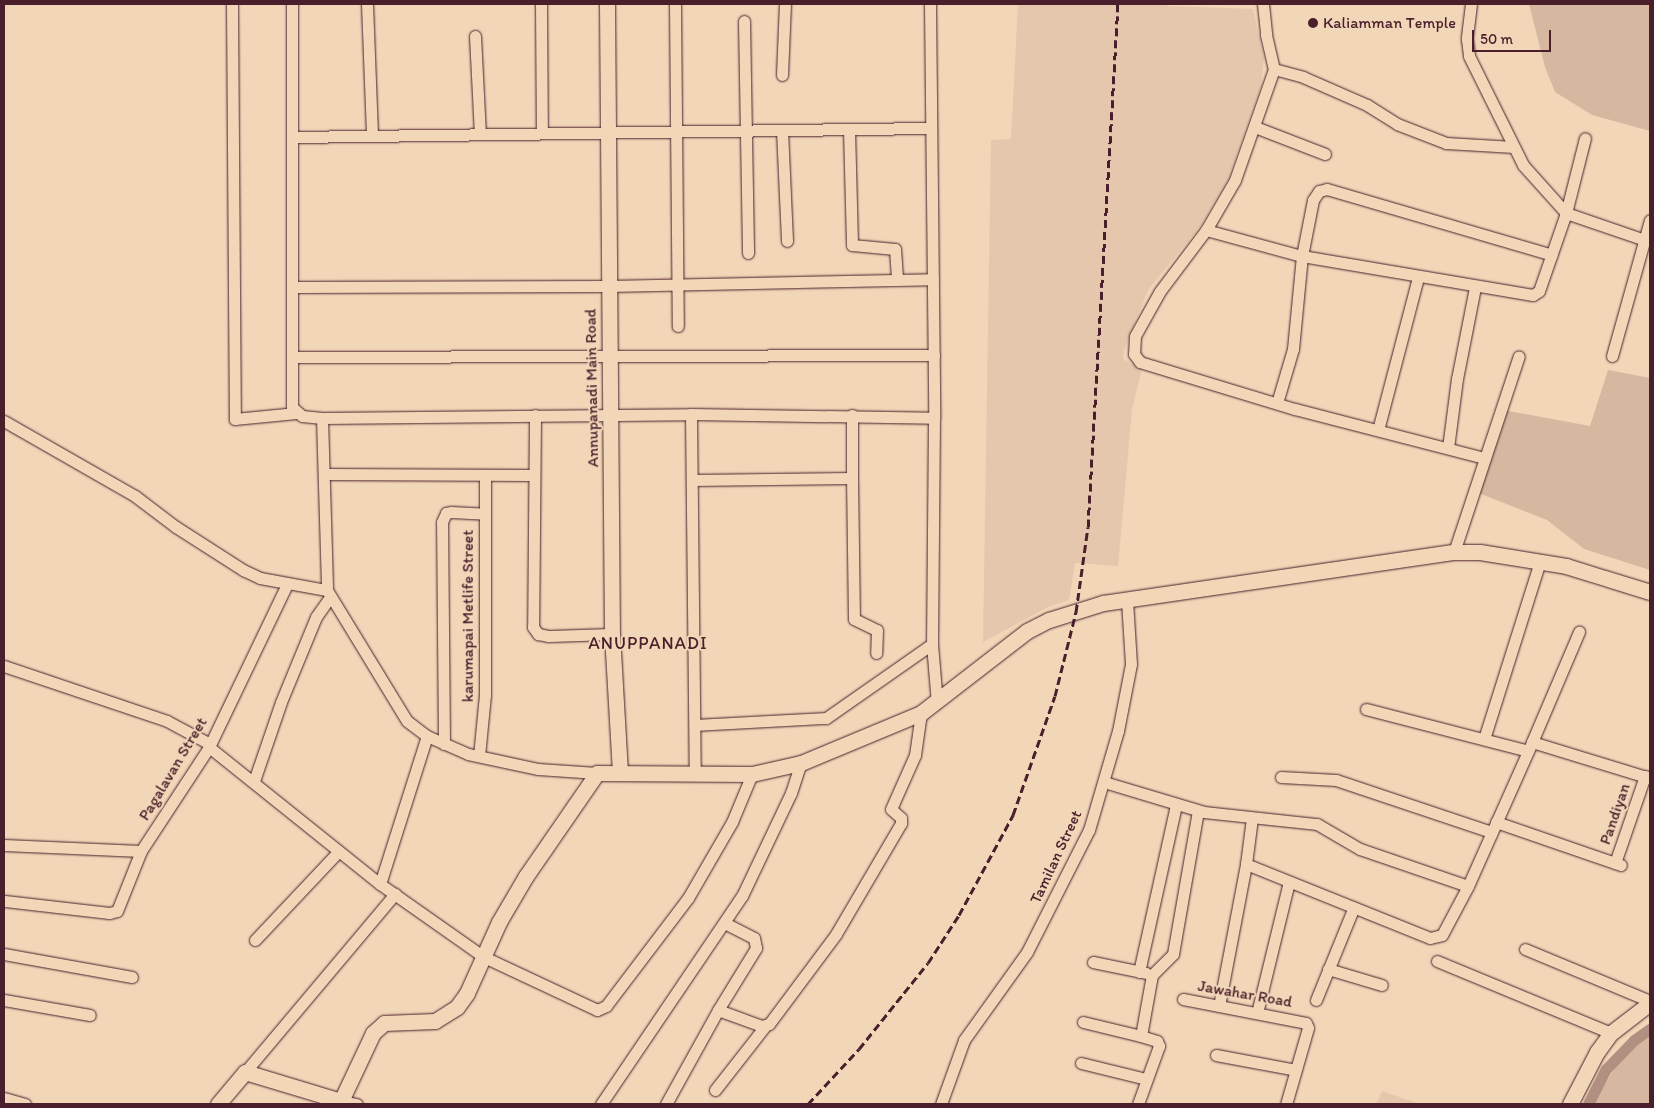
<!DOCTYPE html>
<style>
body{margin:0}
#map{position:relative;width:1654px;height:1108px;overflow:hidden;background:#f1d6b8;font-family:Itim,sans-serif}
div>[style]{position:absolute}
.built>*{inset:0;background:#e4c7ad}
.green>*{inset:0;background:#d6b8a0}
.canal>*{height:11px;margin:-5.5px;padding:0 5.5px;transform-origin:5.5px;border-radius:5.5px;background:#b19082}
.roads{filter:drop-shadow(0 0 1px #4a1f2b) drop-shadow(0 0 1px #4a1f2b)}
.street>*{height:11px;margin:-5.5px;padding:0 5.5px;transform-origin:5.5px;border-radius:5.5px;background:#f1d6b8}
.secondary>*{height:15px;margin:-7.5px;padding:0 7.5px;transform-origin:7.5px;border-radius:7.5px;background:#f1d6b8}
.rail>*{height:3px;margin-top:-1.5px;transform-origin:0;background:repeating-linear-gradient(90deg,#4a1f2b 0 8px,transparent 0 12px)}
.dots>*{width:14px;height:14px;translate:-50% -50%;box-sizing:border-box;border:2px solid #f1d6b8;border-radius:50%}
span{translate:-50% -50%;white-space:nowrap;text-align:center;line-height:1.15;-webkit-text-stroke:4px #f1d6b8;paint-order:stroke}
.poi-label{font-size:16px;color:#4a1f2b}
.left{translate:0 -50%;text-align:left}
.street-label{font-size:16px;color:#4a1f2b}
.neighbourhood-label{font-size:18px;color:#4a1f2b;letter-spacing:1px}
.frame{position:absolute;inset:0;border:5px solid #4a1f2b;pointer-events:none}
.scale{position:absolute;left:1472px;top:30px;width:79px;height:22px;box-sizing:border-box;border:2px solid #4a1f2b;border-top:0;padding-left:6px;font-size:15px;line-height:18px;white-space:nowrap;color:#4a1f2b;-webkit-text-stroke:4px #f1d6b8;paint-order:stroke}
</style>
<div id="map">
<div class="built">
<div style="clip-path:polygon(1018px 4px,1166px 4px,1167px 6px,1253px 9px,1264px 58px,1261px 86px,1228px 179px,1202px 224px,1148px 290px,1124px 351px,1123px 359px,1142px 369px,1132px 409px,1118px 566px,1075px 563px,1069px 600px,1048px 607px,983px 642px,991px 140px,1011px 139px)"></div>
<div style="clip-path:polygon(1382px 1091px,1419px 1104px,1376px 1104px)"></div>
</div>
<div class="green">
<div style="clip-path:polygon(1529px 4px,1650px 4px,1650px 131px,1592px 115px,1555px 92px,1545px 67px)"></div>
<div style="clip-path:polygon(1608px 370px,1650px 378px,1650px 570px,1584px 549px,1547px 520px,1476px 492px,1503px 410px,1590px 426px)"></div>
<div style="clip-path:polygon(1650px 1034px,1650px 1104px,1593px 1104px,1614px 1069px,1630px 1050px)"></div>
</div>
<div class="canal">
<div style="left:1588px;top:1104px;width:39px;rotate:-63deg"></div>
<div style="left:1606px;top:1069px;width:40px;rotate:-46deg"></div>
<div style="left:1634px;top:1040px;width:19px;rotate:-35deg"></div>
</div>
<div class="roads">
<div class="street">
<div style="left:232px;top:4px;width:415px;rotate:89.6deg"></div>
<div style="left:235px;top:419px;width:61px;rotate:-5.6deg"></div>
<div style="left:292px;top:4px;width:403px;rotate:90deg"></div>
<div style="left:292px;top:407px;width:13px;rotate:42deg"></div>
<div style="left:302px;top:416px;width:20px;rotate:6deg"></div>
<div style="left:322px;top:418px;width:172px;rotate:88.3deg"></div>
<div style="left:367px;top:4px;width:132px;rotate:87.8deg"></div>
<div style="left:541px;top:4px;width:129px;rotate:89.6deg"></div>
<div style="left:675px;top:4px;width:322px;rotate:89.5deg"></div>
<div style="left:930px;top:4px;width:414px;rotate:89.4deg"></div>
<div style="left:934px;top:418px;width:226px;rotate:90.5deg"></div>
<div style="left:932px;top:644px;width:59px;rotate:85.2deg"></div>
<div style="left:1263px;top:4px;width:31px;rotate:84deg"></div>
<div style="left:1266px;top:35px;width:35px;rotate:77deg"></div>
<div style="left:1274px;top:69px;width:118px;rotate:109.4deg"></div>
<div style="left:1235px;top:180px;width:58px;rotate:120.1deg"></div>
<div style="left:1206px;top:230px;width:76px;rotate:127deg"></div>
<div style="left:1160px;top:291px;width:51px;rotate:119.1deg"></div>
<div style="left:1135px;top:336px;width:18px;rotate:93deg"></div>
<div style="left:1134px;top:354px;width:10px;rotate:53deg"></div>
<div style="left:1140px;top:362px;width:162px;rotate:16.9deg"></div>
<div style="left:1295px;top:409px;width:196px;rotate:14.5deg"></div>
<div style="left:1471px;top:4px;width:35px;rotate:97deg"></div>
<div style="left:1467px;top:39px;width:17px;rotate:83deg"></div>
<div style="left:1469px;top:56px;width:122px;rotate:63.6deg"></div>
<div style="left:1523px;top:165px;width:64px;rotate:48.1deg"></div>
<div style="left:1566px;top:213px;width:83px;rotate:18.9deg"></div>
<div style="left:744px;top:21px;width:232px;rotate:89deg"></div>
<div style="left:475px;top:36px;width:98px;rotate:87.1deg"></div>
<div style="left:1274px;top:69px;width:30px;rotate:15deg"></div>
<div style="left:1303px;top:77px;width:70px;rotate:23.6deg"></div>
<div style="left:1367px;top:105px;width:36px;rotate:32deg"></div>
<div style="left:1397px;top:124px;width:53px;rotate:21.2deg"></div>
<div style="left:1446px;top:143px;width:68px;rotate:3.4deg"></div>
<div style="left:782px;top:75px;width:71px;rotate:-87.6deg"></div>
<div style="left:1255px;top:127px;width:75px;rotate:21.1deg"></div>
<div style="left:849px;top:129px;width:116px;rotate:88.5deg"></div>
<div style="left:852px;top:245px;width:43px;rotate:5.3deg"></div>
<div style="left:895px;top:249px;width:31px;rotate:86deg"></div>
<div style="left:782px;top:130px;width:111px;rotate:87.4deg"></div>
<div style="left:293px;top:137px;width:638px;rotate:-0.81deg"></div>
<div style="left:1206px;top:230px;width:99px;rotate:15.2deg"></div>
<div style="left:1302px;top:256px;width:234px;rotate:9.6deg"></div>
<div style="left:1533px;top:295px;width:7px;rotate:-34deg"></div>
<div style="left:1539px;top:291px;width:83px;rotate:-70.9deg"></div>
<div style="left:1566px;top:213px;width:77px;rotate:-75.8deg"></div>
<div style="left:293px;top:287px;width:316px;rotate:-0.2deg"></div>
<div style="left:609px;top:286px;width:324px;rotate:-1.2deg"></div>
<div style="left:1612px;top:356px;width:141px;rotate:-74.4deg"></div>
<div style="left:292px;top:357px;width:642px;rotate:-0.18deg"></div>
<div style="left:1277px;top:403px;width:56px;rotate:-73.5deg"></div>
<div style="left:1293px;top:349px;width:93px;rotate:-84.5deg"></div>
<div style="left:1302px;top:256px;width:57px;rotate:-78.9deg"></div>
<div style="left:1313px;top:200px;width:11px;rotate:-56deg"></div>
<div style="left:1319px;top:191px;width:8px;rotate:-14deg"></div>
<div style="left:1327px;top:189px;width:234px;rotate:16.3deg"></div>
<div style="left:691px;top:414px;width:361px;rotate:89.4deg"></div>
<div style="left:535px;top:415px;width:212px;rotate:90.5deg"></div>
<div style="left:533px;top:627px;width:9px;rotate:54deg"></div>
<div style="left:538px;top:634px;width:10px;rotate:11deg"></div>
<div style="left:548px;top:636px;width:64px;rotate:-1.8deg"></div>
<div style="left:852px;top:415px;width:63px;rotate:90deg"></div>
<div style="left:322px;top:418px;width:369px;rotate:-0.6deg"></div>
<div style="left:691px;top:414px;width:243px;rotate:0.9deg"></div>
<div style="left:4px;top:421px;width:151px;rotate:29.8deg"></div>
<div style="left:135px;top:496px;width:51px;rotate:37.1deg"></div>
<div style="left:176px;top:527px;width:80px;rotate:32.7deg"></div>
<div style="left:243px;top:570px;width:19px;rotate:25deg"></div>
<div style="left:260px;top:578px;width:68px;rotate:10.2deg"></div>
<div style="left:327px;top:590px;width:153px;rotate:58.6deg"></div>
<div style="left:407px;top:721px;width:25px;rotate:37deg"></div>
<div style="left:427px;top:736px;width:45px;rotate:23.7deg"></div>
<div style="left:468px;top:754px;width:72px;rotate:12.1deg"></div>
<div style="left:538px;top:769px;width:59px;rotate:3.9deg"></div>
<div style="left:1378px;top:430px;width:158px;rotate:-75.3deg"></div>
<div style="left:1448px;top:448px;width:70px;rotate:-82.6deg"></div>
<div style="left:1457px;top:379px;width:94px;rotate:-78.9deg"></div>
<div style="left:326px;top:474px;width:207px;rotate:0.3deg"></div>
<div style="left:692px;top:480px;width:160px;rotate:-0.7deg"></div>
<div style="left:852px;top:478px;width:141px;rotate:89.2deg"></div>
<div style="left:854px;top:619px;width:25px;rotate:26deg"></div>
<div style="left:877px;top:630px;width:23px;rotate:92deg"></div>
<div style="left:1454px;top:552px;width:206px;rotate:-71.7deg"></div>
<div style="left:4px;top:666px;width:172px;rotate:18.6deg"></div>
<div style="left:167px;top:721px;width:49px;rotate:28.1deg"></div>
<div style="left:1366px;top:709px;width:167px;rotate:14.5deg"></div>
<div style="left:695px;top:725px;width:131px;rotate:-3.1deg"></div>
<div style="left:826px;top:718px;width:129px;rotate:-34.9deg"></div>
<div style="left:1484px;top:739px;width:187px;rotate:-72.5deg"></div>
<div style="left:1532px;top:742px;width:120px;rotate:-66.9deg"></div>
<div style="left:444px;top:744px;width:222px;rotate:-90.5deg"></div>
<div style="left:442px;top:522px;width:10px;rotate:-66deg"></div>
<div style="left:446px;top:513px;width:5px;rotate:-11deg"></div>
<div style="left:451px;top:512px;width:34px;rotate:3deg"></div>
<div style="left:209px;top:747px;width:219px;rotate:38.7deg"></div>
<div style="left:380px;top:884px;width:127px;rotate:35.1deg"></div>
<div style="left:484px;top:957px;width:125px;rotate:25.1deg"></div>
<div style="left:597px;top:1010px;width:10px;rotate:-24deg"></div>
<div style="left:606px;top:1006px;width:136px;rotate:-52.8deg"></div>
<div style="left:688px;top:898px;width:88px;rotate:-59.9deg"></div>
<div style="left:732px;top:822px;width:52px;rotate:-67.4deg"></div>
<div style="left:479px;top:756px;width:61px;rotate:-84.4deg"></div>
<div style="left:485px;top:695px;width:220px;rotate:-90deg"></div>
<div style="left:1281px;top:777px;width:55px;rotate:3.1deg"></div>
<div style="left:1336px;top:780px;width:163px;rotate:18.5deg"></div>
<div style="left:254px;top:781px;width:83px;rotate:-71.1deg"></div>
<div style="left:281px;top:702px;width:92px;rotate:-67.6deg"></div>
<div style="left:316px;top:617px;width:24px;rotate:-55deg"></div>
<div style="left:1104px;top:782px;width:104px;rotate:16.7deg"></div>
<div style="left:1204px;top:812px;width:114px;rotate:6.1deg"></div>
<div style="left:1317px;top:824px;width:50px;rotate:30.2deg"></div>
<div style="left:1360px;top:849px;width:114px;rotate:18.9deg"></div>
<div style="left:1468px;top:886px;width:158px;rotate:-66deg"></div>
<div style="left:1532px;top:742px;width:123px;rotate:17deg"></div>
<div style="left:1252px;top:818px;width:46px;rotate:97.4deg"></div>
<div style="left:1246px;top:864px;width:198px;rotate:21.9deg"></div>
<div style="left:1430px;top:938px;width:12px;rotate:-14deg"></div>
<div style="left:1442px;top:935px;width:55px;rotate:-62deg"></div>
<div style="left:1496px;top:822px;width:132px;rotate:19deg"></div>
<div style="left:4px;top:845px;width:137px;rotate:2.5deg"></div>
<div style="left:1615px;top:863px;width:92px;rotate:-71deg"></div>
<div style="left:380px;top:884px;width:155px;rotate:-72.4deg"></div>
<div style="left:5px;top:901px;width:105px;rotate:6.6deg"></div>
<div style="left:109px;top:913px;width:8px;rotate:-14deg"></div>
<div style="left:117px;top:911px;width:65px;rotate:-68.2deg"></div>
<div style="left:141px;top:851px;width:124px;rotate:-56.8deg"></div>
<div style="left:209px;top:747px;width:181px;rotate:-64.4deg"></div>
<div style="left:255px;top:940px;width:122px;rotate:-46.7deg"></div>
<div style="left:1525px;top:949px;width:135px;rotate:22.6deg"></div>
<div style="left:4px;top:954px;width:130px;rotate:10.2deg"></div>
<div style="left:1437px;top:961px;width:188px;rotate:22.5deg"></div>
<div style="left:1093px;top:962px;width:54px;rotate:11.7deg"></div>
<div style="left:1328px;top:969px;width:56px;rotate:16.5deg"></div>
<div style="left:1139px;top:972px;width:171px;rotate:-77.5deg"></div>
<div style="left:1152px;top:975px;width:30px;rotate:-45deg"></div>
<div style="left:1173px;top:954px;width:145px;rotate:-80.1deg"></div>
<div style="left:1183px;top:999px;width:125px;rotate:11deg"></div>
<div style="left:1306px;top:1023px;width:5px;rotate:68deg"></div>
<div style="left:1308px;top:1028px;width:79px;rotate:106.1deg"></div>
<div style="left:4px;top:1000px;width:87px;rotate:9.9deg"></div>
<div style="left:1316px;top:1000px;width:100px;rotate:-67.8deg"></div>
<div style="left:1219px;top:1006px;width:145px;rotate:-79.2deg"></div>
<div style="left:718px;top:1010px;width:47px;rotate:20deg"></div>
<div style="left:762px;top:1026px;width:7px;rotate:-16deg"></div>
<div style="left:769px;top:1024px;width:112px;rotate:-53.3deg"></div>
<div style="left:836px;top:934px;width:129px;rotate:-59.6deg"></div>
<div style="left:901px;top:823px;width:5px;rotate:-90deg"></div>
<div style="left:901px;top:818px;width:13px;rotate:-138deg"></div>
<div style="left:891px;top:809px;width:59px;rotate:-66deg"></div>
<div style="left:915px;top:755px;width:42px;rotate:-81.9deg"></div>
<div style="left:1257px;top:1013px;width:135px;rotate:-76.3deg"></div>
<div style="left:1083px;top:1022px;width:60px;rotate:13.6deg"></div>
<div style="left:1216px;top:1055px;width:81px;rotate:10.6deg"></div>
<div style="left:1081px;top:1063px;width:67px;rotate:13.8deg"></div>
<div style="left:245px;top:1072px;width:233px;rotate:-49.9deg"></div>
<div style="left:715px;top:1090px;width:83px;rotate:-51.9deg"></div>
<div style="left:4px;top:1098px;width:22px;rotate:16deg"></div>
<div style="left:340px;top:1104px;width:3px;rotate:-72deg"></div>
<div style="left:341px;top:1101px;width:16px;rotate:11deg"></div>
<div style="left:601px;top:1104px;width:251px;rotate:-55.9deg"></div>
<div style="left:742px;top:896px;width:114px;rotate:-64.6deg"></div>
<div style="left:791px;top:793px;width:32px;rotate:-72deg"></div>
<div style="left:666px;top:1104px;width:107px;rotate:-61deg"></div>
<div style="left:718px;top:1010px;width:73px;rotate:-58.5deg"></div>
<div style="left:756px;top:948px;width:10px;rotate:-101deg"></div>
<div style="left:754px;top:938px;width:33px;rotate:-153deg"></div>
<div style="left:941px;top:1104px;width:68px;rotate:-70.2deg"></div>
<div style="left:964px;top:1040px;width:108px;rotate:-54.4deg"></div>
<div style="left:1027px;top:952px;width:137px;rotate:-63.1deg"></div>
<div style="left:1089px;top:830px;width:103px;rotate:-73.7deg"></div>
<div style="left:1118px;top:731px;width:68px;rotate:-79deg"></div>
<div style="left:1131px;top:664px;width:64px;rotate:-93.6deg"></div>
<div style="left:1138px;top:1104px;width:62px;rotate:-70.1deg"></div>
<div style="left:1159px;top:1046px;width:5px;rotate:-112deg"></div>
<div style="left:1157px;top:1041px;width:17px;rotate:-163deg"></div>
<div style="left:1141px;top:1036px;width:62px;rotate:-79.8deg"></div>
</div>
<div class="secondary">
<div style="left:607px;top:4px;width:630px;rotate:89.55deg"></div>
<div style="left:612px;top:634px;width:139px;rotate:86.7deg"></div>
<div style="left:218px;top:1104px;width:42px;rotate:-49.8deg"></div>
<div style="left:245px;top:1072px;width:100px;rotate:16.8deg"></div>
<div style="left:341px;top:1101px;width:75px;rotate:-64.8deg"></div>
<div style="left:373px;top:1033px;width:15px;rotate:-42deg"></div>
<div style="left:384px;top:1023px;width:51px;rotate:-2.2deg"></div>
<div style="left:435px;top:1021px;width:26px;rotate:-32deg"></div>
<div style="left:457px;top:1007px;width:17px;rotate:-54deg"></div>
<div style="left:467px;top:993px;width:78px;rotate:-65.7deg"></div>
<div style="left:499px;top:922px;width:53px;rotate:-59.6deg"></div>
<div style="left:526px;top:876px;width:125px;rotate:-55.4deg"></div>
<div style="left:597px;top:773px;width:155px;rotate:0.4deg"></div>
<div style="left:752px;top:774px;width:50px;rotate:-12.7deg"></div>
<div style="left:801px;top:763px;width:130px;rotate:-22.6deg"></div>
<div style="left:921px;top:713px;width:134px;rotate:-37.7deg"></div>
<div style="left:1027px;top:631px;width:25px;rotate:-27deg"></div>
<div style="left:1049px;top:620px;width:57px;rotate:-17.5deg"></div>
<div style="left:1103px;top:603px;width:355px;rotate:-8.3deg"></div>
<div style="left:1454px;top:552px;width:26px"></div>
<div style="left:1480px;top:552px;width:87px;rotate:9.2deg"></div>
<div style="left:1566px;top:566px;width:88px;rotate:17.2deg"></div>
<div style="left:1570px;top:1104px;width:59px;rotate:-62.6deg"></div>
<div style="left:1597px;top:1052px;width:24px;rotate:-54deg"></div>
<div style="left:1611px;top:1033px;width:49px;rotate:-37.6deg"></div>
</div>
</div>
<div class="rail">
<div style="left:808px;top:1104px;width:75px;rotate:-47.2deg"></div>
<div style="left:859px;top:1049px;width:110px;rotate:-51.3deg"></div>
<div style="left:928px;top:963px;width:57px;rotate:-57.1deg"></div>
<div style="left:959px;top:915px;width:114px;rotate:-61.6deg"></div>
<div style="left:1013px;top:815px;width:126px;rotate:-70.6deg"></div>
<div style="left:1055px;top:696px;width:87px;rotate:-76deg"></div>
<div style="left:1076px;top:612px;width:86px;rotate:-82deg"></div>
<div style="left:1088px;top:527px;width:524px;rotate:-86.72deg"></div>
</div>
<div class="dots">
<div style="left:1313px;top:23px;background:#4a1f2b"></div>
</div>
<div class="poi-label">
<span class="left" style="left:1323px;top:23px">Kaliamman Temple</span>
</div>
<div class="street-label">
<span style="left:592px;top:388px;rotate:-91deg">Annupanadi Main Road</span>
<span style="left:468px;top:616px;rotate:-90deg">karumapai Metlife Street</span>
<span style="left:173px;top:769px;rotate:-59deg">Pagalavan Street</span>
<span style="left:1615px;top:814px;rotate:-71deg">Pandiyan</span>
<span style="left:1056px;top:857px;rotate:-65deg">Tamilan Street</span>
<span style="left:1245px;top:994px;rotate:10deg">Jawahar Road</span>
</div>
<div class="neighbourhood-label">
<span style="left:648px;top:643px">ANUPPANADI</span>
</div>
<div class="frame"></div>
<div class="scale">50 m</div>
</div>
